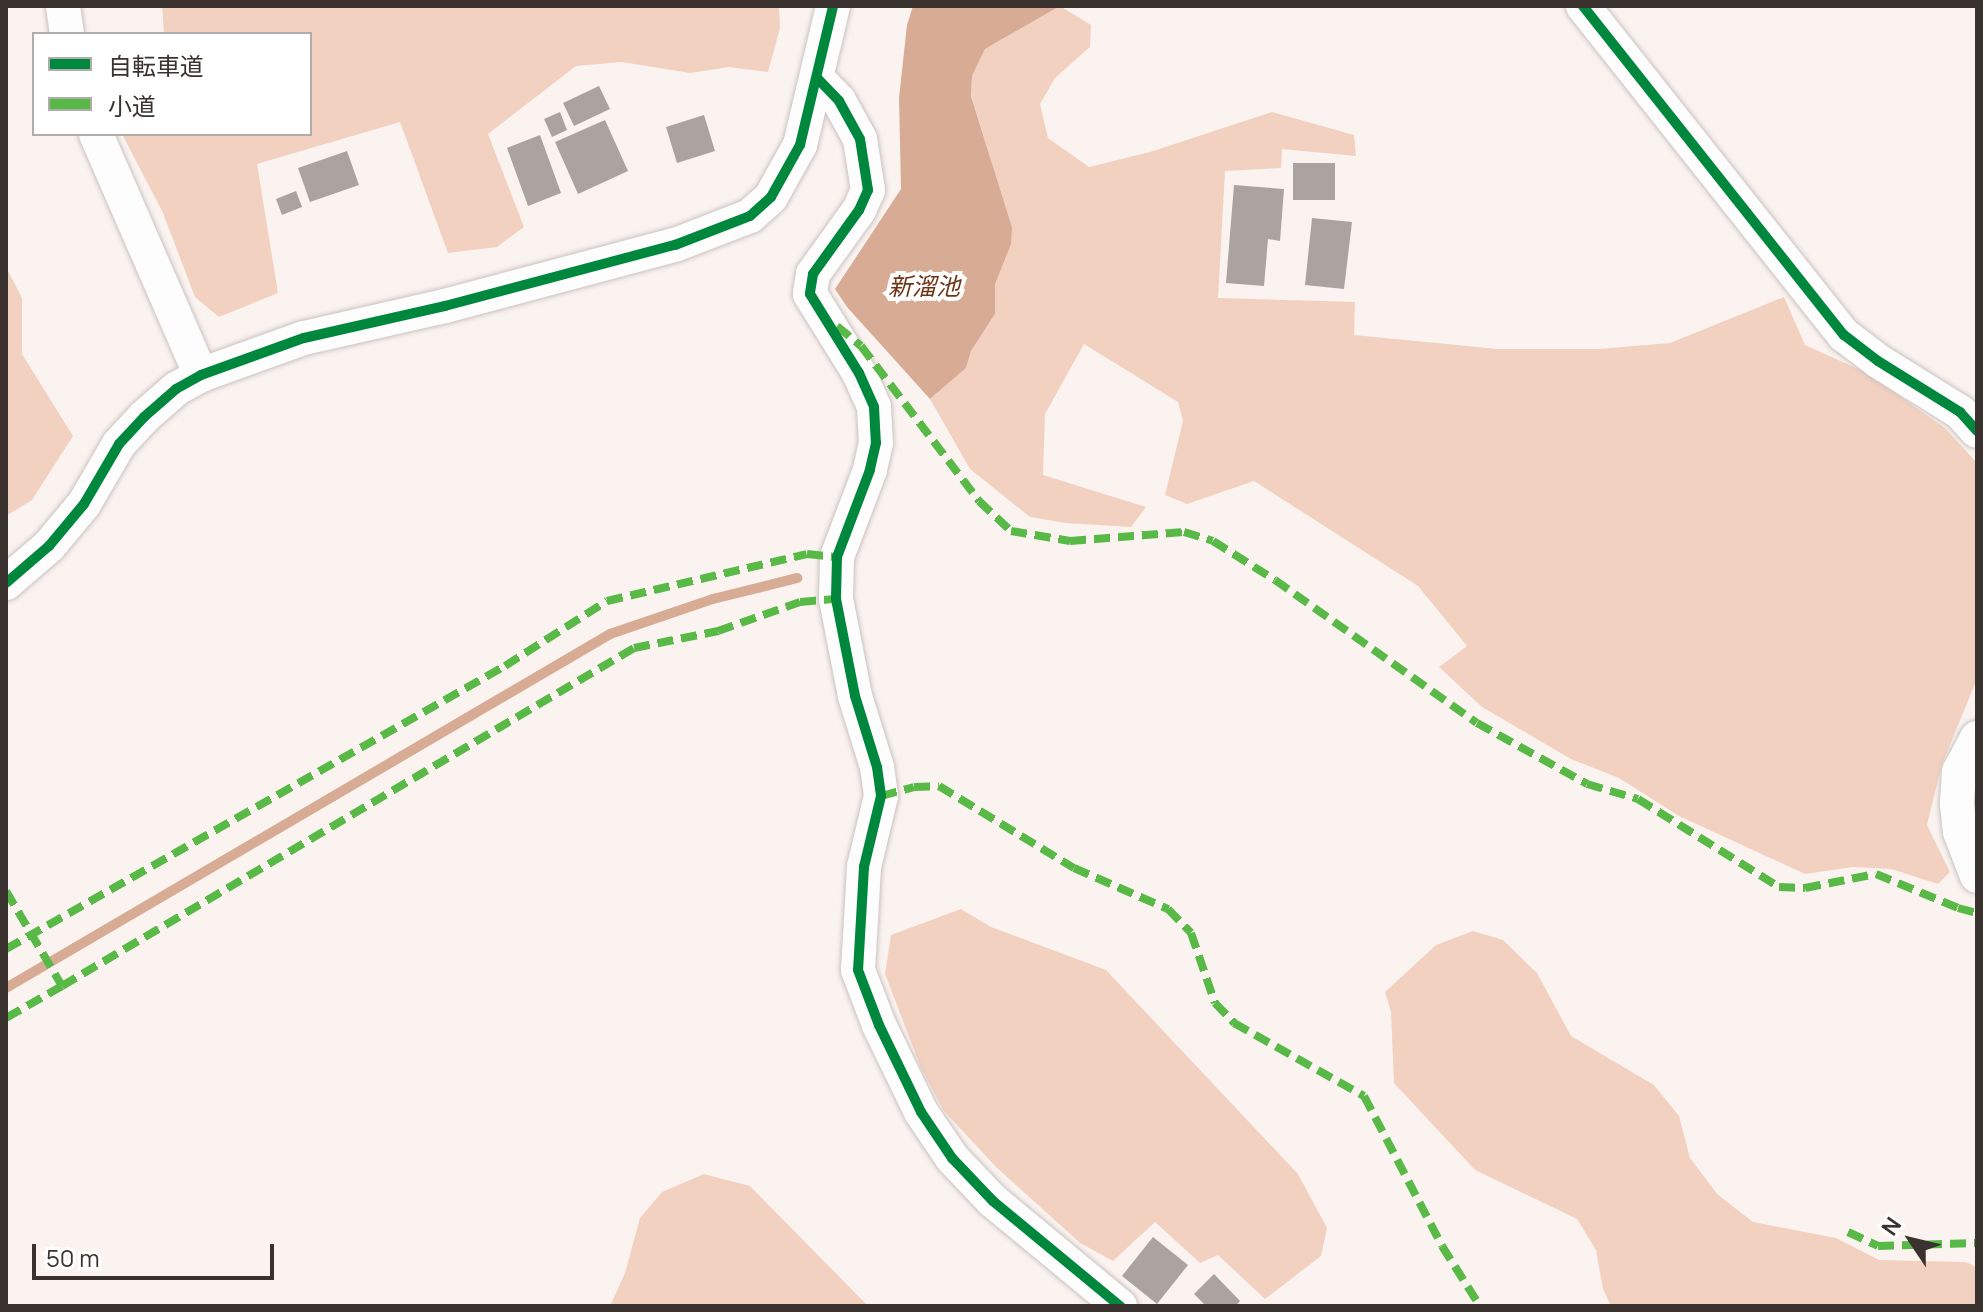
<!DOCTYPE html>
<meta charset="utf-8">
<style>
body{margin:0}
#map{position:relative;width:1983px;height:1312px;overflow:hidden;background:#faf3f0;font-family:Manrope,"Noto Sans JP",sans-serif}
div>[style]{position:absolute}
.green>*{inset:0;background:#f3d1c1}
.water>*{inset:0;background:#d8ab95}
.stream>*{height:10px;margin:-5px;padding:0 5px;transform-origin:5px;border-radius:5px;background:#d8ab95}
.building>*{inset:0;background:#aaa3a0}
.roads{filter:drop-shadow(0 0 2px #cac3c0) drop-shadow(0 0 2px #cac3c0)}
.minor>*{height:34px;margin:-17px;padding:0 17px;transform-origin:17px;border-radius:17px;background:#fefdfd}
.quiet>*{height:8px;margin-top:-4px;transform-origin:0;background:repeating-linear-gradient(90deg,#58b947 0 16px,transparent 0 24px)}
.cycleway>*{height:10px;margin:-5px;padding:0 5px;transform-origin:5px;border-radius:5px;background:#00873e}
span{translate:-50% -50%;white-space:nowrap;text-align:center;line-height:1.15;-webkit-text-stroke:8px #fff;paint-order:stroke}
.water-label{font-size:24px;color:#6e3414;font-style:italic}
.frame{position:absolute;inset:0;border:8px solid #3a322e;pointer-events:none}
.legend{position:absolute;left:32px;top:32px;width:280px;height:104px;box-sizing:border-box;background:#fff;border:2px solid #b0adab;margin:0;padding:10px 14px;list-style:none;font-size:24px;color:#3a322e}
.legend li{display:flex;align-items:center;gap:16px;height:40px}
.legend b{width:40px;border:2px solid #b0adab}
.north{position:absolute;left:1871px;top:1200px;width:80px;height:80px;-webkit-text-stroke:6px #fff;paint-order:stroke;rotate:305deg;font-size:22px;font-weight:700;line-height:32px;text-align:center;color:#3a322e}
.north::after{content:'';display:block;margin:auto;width:28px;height:36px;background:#3a322e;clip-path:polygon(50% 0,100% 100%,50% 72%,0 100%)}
.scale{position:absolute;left:32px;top:1244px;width:242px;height:36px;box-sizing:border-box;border:4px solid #3a322e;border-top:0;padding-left:10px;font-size:24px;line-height:28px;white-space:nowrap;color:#3a322e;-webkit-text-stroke:6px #fff;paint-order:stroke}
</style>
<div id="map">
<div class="green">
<div style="clip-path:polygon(162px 6px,779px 6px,780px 28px,768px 72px,729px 67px,690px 73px,622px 62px,576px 66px,488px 134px,524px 227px,497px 247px,448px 253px,400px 122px,257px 164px,278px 293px,219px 317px,195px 297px,163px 213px,122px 134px,310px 134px,310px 34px,164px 34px)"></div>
<div style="clip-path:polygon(1060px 6px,1091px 25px,1090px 47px,1055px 78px,1040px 104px,1048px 138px,1089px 167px,1150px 152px,1272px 112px,1354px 135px,1356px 156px,1282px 149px,1281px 168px,1225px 171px,1218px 298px,1355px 302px,1354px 335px,1498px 349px,1599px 349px,1670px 343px,1784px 297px,1805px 345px,1865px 372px,1945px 428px,1977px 463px,1977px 679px,1942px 764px,1927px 825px,1950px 872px,1938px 884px,1891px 869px,1853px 867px,1805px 874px,1679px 816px,1619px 778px,1571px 759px,1482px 707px,1439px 667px,1467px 646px,1418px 586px,1254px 481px,1187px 504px,1165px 495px,1183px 421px,1178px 402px,1084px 344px,1045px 414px,1043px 475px,1146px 507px,1131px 527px,1066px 523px,1030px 517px,970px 469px,930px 399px,966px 368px,971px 351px,995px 314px,995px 284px,1012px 227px,971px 95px,972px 76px,985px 49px)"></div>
<div style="clip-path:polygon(6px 267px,22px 298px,22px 354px,73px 436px,32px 500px,6px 516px)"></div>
<div style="clip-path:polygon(961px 909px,991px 927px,1106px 970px,1298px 1174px,1327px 1228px,1321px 1256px,1265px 1299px,1218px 1255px,1200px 1263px,1155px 1222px,1113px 1261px,1080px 1243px,996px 1167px,944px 1111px,921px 1068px,885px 974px,891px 935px)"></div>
<div style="clip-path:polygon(1473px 931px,1503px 940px,1537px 973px,1571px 1036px,1654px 1085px,1679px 1116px,1690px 1158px,1717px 1194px,1753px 1222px,1836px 1238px,1879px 1260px,1965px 1262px,1977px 1267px,1977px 1306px,1611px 1306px,1603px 1289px,1596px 1250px,1577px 1219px,1475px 1170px,1394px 1083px,1391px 1012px,1385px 992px,1436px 945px)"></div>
<div style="clip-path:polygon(704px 1174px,750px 1186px,868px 1306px,610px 1306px,625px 1273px,640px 1218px,662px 1192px)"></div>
</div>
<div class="water">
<div style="clip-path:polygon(913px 6px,1060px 6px,985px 49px,972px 76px,971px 96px,1012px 227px,1011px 244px,995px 284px,995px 314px,971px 351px,966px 368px,930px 399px,847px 307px,835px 289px,901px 189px,899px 98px,907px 25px)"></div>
</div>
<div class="stream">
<div style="left:6px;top:988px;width:700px;rotate:-30.37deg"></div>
<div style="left:610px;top:634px;width:109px;rotate:-18.8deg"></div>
<div style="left:713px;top:599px;width:87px;rotate:-14deg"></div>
</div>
<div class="building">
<div style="clip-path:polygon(599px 86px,610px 109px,574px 126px,563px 103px)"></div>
<div style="clip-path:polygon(560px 112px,567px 130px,552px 137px,544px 119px)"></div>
<div style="clip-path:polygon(704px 115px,715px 151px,677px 163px,666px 127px)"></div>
<div style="clip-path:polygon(605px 120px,628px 171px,578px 194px,555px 142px)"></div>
<div style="clip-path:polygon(540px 135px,561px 193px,528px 206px,507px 148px)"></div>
<div style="clip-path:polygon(347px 151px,359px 185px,310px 202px,298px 168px)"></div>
<div style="clip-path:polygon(1293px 163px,1335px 163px,1335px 200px,1293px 200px)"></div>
<div style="clip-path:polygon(1234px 185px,1284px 189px,1280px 241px,1268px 239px,1264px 286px,1226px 283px)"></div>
<div style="clip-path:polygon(296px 191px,302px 207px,282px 215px,276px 199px)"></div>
<div style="clip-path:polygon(1312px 218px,1352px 222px,1344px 289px,1305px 285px)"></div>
<div style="clip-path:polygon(1153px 1237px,1188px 1265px,1157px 1304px,1122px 1276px)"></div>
<div style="clip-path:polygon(1214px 1274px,1240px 1301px,1236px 1306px,1206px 1306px,1194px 1294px)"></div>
</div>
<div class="roads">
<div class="minor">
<div style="left:63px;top:6px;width:28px;rotate:82deg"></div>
<div style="left:1583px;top:6px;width:420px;rotate:51.6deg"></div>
<div style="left:1844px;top:335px;width:43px;rotate:37.4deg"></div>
<div style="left:1878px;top:361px;width:97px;rotate:31.9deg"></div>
<div style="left:1960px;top:412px;width:25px;rotate:48deg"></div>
<div style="left:817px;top:78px;width:32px;rotate:46deg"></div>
<div style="left:839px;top:101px;width:43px;rotate:61.1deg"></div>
<div style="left:860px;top:139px;width:52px;rotate:81.1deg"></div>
<div style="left:868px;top:190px;width:22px;rotate:114deg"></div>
<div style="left:859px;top:210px;width:79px;rotate:125.7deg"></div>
<div style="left:813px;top:274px;width:20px;rotate:99deg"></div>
<div style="left:810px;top:294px;width:93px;rotate:58.2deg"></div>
<div style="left:859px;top:373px;width:37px;rotate:66deg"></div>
<div style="left:874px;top:407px;width:36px;rotate:87deg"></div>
<div style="left:876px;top:443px;width:28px;rotate:103deg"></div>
<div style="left:870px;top:470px;width:93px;rotate:110.8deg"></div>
<div style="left:837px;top:557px;width:42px;rotate:91.4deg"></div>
<div style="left:836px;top:599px;width:99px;rotate:78.9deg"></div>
<div style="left:855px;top:696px;width:74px;rotate:72.8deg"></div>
<div style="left:877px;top:767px;width:29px;rotate:82deg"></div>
<div style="left:881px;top:796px;width:73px;rotate:103.5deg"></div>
<div style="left:864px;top:867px;width:103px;rotate:93.3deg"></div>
<div style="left:858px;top:970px;width:59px;rotate:69.1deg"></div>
<div style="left:879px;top:1025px;width:97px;rotate:64.2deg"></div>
<div style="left:921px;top:1112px;width:55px;rotate:56deg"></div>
<div style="left:952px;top:1158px;width:59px;rotate:46.4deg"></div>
<div style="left:993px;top:1201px;width:165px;rotate:39.6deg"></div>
<div style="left:96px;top:134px;width:263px;rotate:66.5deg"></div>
<div style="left:6px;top:583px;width:57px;rotate:-40.7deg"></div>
<div style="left:49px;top:546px;width:55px;rotate:-50.2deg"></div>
<div style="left:84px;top:504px;width:69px;rotate:-59.7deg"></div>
<div style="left:119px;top:444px;width:37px;rotate:-47deg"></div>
<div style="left:144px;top:417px;width:43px;rotate:-41.2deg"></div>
<div style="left:176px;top:389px;width:29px;rotate:-29deg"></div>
<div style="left:201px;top:375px;width:109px;rotate:-19.8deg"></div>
<div style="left:304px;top:338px;width:145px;rotate:-12.8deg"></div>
<div style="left:445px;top:306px;width:238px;rotate:-14.9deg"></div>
<div style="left:675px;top:245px;width:80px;rotate:-21.1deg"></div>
<div style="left:750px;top:216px;width:28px;rotate:-42deg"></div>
<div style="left:771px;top:197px;width:60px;rotate:-60.9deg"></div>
<div style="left:800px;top:145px;width:143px;rotate:-76.6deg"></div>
<div style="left:1977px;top:738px;width:38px;rotate:118deg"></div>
<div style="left:1959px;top:772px;width:32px;rotate:94deg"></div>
<div style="left:1957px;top:804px;width:28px;rotate:84deg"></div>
<div style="left:1960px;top:832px;width:47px;rotate:68.9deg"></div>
</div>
</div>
<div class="quiet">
<div style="left:837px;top:326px;width:31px;rotate:40deg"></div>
<div style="left:861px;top:346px;width:195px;rotate:52.7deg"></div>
<div style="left:979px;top:501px;width:44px;rotate:43.2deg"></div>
<div style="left:1011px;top:531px;width:60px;rotate:9.6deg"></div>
<div style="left:1070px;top:541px;width:114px;rotate:-4.5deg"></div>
<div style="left:1184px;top:532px;width:30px;rotate:17deg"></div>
<div style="left:1213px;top:541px;width:73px;rotate:32.2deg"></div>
<div style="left:1275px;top:580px;width:247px;rotate:35.3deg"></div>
<div style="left:1477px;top:723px;width:126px;rotate:29deg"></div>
<div style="left:1587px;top:784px;width:53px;rotate:16.4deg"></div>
<div style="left:1638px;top:799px;width:166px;rotate:32deg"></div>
<div style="left:1779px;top:887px;width:26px;rotate:2deg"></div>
<div style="left:1805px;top:888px;width:72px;rotate:-11.2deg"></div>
<div style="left:1876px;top:874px;width:89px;rotate:22.5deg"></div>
<div style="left:1958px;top:908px;width:20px;rotate:15deg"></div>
<div style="left:881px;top:796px;width:34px;rotate:-15deg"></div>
<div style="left:914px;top:787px;width:25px;rotate:-2deg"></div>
<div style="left:939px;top:786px;width:158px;rotate:31.3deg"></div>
<div style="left:1074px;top:868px;width:103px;rotate:23.6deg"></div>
<div style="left:1168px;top:909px;width:33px;rotate:46deg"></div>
<div style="left:1191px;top:933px;width:74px;rotate:71.1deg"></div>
<div style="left:1215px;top:1003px;width:28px;rotate:46deg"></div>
<div style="left:1234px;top:1023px;width:149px;rotate:29.3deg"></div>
<div style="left:1364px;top:1096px;width:169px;rotate:62.5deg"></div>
<div style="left:1442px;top:1246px;width:71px;rotate:57.7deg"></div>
<div style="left:6px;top:891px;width:110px;rotate:59.5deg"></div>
<div style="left:62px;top:986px;width:64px;rotate:150.3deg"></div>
<div style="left:6px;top:949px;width:574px;rotate:-29.56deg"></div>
<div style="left:505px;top:666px;width:121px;rotate:-32.5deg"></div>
<div style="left:607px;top:601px;width:205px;rotate:-13.2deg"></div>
<div style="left:807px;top:554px;width:30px;rotate:6deg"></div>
<div style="left:62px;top:986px;width:664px;rotate:-30.58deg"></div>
<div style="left:634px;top:648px;width:86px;rotate:-11.4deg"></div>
<div style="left:718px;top:631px;width:87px;rotate:-19.5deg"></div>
<div style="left:800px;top:602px;width:36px;rotate:-5deg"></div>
<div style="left:1848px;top:1232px;width:33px;rotate:25deg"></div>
<div style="left:1878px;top:1246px;width:99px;rotate:-1.7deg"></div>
</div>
<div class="cycleway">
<div style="left:1583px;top:6px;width:420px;rotate:51.6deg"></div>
<div style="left:1844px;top:335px;width:43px;rotate:37.4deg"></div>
<div style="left:1878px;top:361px;width:97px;rotate:31.9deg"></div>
<div style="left:1960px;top:412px;width:25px;rotate:48deg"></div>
<div style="left:817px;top:78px;width:32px;rotate:46deg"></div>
<div style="left:839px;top:101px;width:43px;rotate:61.1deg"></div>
<div style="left:860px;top:139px;width:52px;rotate:81.1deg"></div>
<div style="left:868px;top:190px;width:22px;rotate:114deg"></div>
<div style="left:859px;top:210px;width:79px;rotate:125.7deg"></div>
<div style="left:813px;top:274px;width:20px;rotate:99deg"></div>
<div style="left:810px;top:294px;width:93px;rotate:58.2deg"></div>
<div style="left:859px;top:373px;width:37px;rotate:66deg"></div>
<div style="left:874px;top:407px;width:36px;rotate:87deg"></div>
<div style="left:876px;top:443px;width:28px;rotate:103deg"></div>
<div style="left:870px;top:470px;width:93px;rotate:110.8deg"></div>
<div style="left:837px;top:557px;width:42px;rotate:91.4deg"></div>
<div style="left:836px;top:599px;width:99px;rotate:78.9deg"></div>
<div style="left:855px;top:696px;width:74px;rotate:72.8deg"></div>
<div style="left:877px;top:767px;width:29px;rotate:82deg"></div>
<div style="left:881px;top:796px;width:73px;rotate:103.5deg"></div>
<div style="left:864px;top:867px;width:103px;rotate:93.3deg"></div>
<div style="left:858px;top:970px;width:59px;rotate:69.1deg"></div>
<div style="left:879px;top:1025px;width:97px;rotate:64.2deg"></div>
<div style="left:921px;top:1112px;width:55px;rotate:56deg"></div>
<div style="left:952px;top:1158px;width:59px;rotate:46.4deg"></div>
<div style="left:993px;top:1201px;width:165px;rotate:39.6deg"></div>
<div style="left:6px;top:583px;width:57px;rotate:-40.7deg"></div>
<div style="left:49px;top:546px;width:55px;rotate:-50.2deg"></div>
<div style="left:84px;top:504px;width:69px;rotate:-59.7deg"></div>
<div style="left:119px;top:444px;width:37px;rotate:-47deg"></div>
<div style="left:144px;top:417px;width:43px;rotate:-41.2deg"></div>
<div style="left:176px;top:389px;width:29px;rotate:-29deg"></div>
<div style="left:201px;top:375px;width:109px;rotate:-19.8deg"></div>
<div style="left:304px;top:338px;width:145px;rotate:-12.8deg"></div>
<div style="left:445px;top:306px;width:238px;rotate:-14.9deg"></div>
<div style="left:675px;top:245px;width:80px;rotate:-21.1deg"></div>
<div style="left:750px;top:216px;width:28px;rotate:-42deg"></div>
<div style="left:771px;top:197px;width:60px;rotate:-60.9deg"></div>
<div style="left:800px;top:145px;width:143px;rotate:-76.6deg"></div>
</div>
<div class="water-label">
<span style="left:924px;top:286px">新溜池</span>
</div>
<div class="frame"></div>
<ul class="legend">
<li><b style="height:10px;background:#00873e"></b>自転車道</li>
<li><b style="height:10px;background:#58b947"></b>小道</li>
</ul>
<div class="north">N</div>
<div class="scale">50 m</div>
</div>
